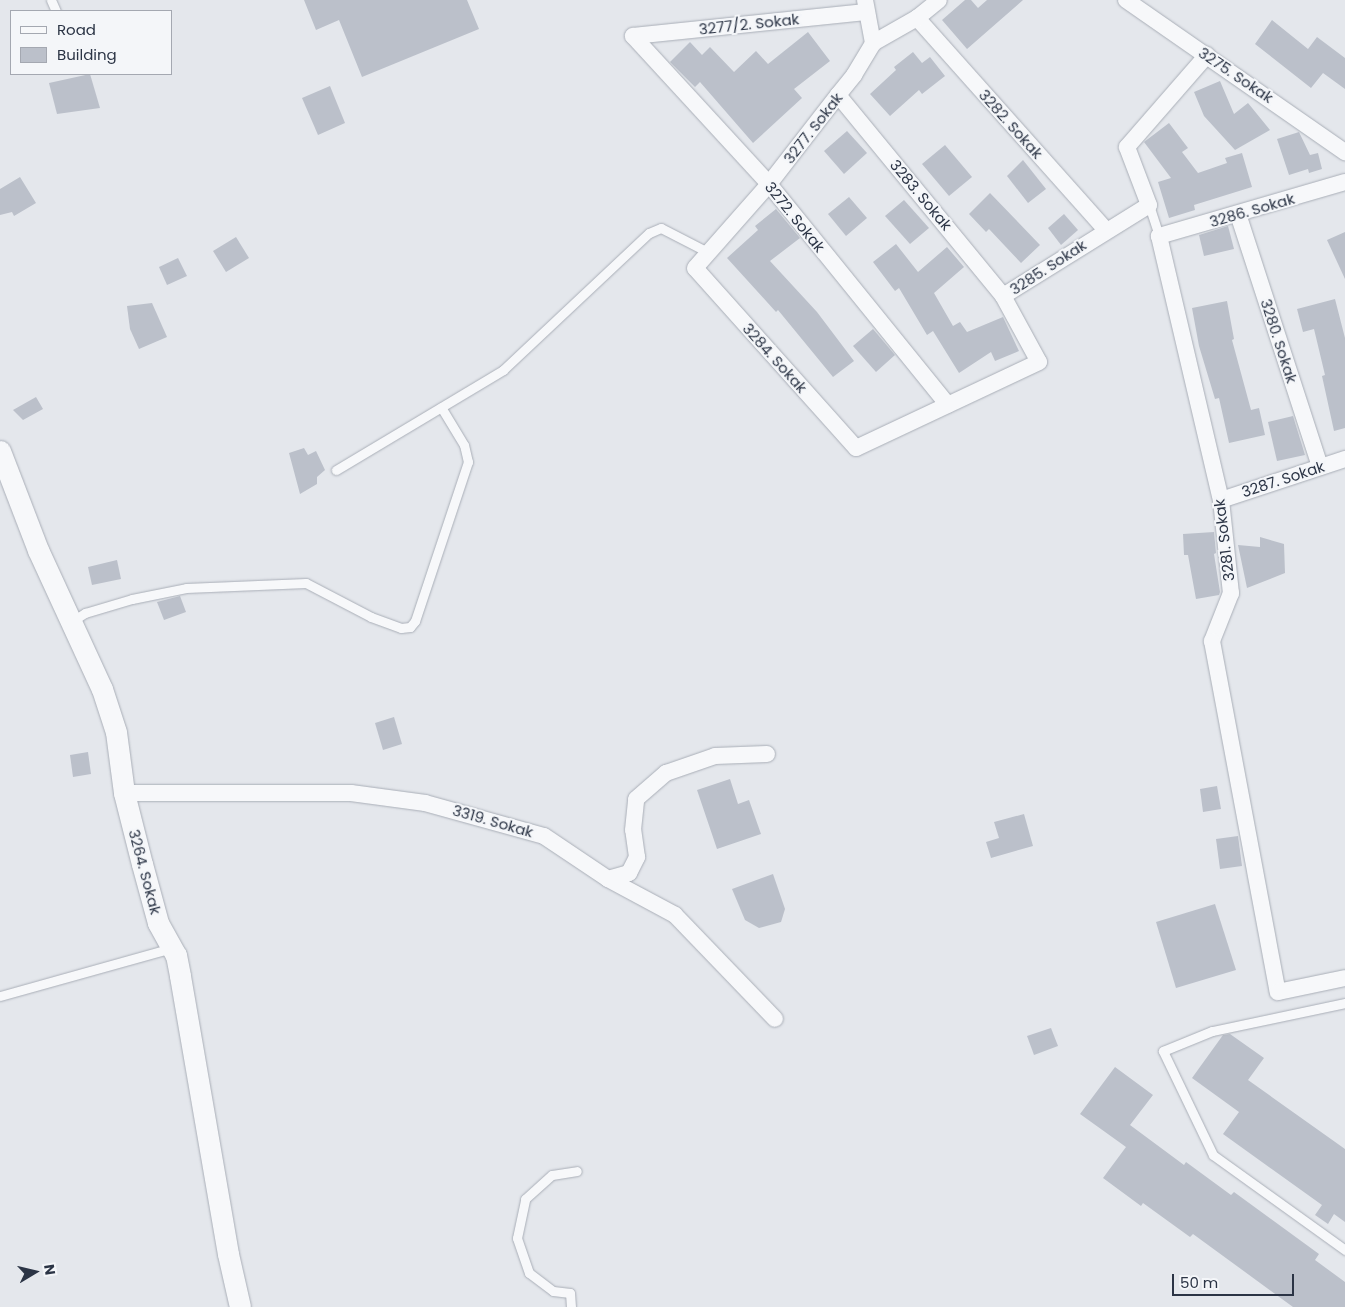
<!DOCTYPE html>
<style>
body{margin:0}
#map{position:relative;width:1345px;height:1307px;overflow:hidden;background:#e4e7ec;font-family:Poppins,sans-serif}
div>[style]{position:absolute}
.building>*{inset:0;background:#bbc0ca}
.roads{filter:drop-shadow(0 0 1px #a9aeb7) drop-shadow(0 0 1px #a9aeb7)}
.service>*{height:9px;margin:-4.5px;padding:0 4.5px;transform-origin:4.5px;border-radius:4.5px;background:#f7f8fa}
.minor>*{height:16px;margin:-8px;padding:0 8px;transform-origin:8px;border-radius:8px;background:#f7f8fa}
.tertiary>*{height:21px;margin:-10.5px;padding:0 10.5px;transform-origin:10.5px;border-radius:10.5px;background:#f7f8fa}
span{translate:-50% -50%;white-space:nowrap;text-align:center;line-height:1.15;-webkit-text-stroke:4px #f4f6f9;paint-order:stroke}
.street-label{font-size:15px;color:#2b3445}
.legend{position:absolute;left:10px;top:10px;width:162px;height:65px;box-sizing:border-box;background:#f4f6f9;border:1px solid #a4a8b1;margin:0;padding:6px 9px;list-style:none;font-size:15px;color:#2b3445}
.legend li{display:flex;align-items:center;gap:10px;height:25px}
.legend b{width:25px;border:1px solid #a4a8b1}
.north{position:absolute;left:10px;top:1247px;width:50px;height:50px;-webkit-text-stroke:4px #f4f6f9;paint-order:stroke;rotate:81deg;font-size:14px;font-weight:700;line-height:20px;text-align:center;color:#2b3445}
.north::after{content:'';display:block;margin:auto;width:18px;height:22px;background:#2b3445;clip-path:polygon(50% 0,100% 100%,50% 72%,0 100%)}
.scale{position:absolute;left:1172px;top:1274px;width:122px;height:22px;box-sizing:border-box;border:2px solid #2b3445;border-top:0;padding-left:6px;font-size:15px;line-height:18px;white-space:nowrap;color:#2b3445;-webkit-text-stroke:4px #f4f6f9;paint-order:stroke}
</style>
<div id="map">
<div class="building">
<div style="clip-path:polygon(304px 0,467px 0,479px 29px,362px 77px,339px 20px,316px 30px)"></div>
<div style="clip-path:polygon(965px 0,971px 0,978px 8px,987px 0,1023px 0,967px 49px,942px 20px)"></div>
<div style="clip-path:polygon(1272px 20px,1308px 49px,1317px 37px,1345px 58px,1345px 89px,1323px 73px,1311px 88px,1255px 44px)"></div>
<div style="clip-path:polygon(808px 32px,830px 61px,794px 89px,802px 98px,753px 143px,700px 82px,695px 87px,670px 62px,690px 42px,702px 55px,710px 47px,734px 72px,756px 51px,768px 64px)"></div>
<div style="clip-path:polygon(913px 52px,922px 63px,930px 57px,945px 76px,922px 94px,919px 90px,890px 116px,870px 94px,896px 70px,894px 67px)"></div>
<div style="clip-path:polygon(90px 74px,100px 108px,57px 114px,49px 83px)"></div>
<div style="clip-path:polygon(1220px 81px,1234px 114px,1248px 103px,1270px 130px,1235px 150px,1204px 116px,1194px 92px)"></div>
<div style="clip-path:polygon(330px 86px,345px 123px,318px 135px,302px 98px)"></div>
<div style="clip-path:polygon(1169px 123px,1188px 148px,1182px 152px,1198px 173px,1227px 163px,1225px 158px,1242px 153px,1252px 187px,1194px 205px,1195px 210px,1169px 218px,1158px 182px,1171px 178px,1144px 142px)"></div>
<div style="clip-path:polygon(847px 131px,867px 153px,844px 174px,824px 151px)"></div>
<div style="clip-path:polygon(1299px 132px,1310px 155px,1318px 153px,1322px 169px,1309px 173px,1308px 169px,1289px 175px,1277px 139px)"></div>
<div style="clip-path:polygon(945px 145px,972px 177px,949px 196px,922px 164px)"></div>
<div style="clip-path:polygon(1023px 160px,1046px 189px,1028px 203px,1007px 176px)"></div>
<div style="clip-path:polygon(20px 177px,36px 203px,14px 216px,12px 212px,0 215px,0 189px)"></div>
<div style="clip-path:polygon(990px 193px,1040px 245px,1021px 263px,989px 229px,986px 232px,969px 214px)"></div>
<div style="clip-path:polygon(849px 197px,867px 218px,846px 236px,828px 214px)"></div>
<div style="clip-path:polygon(904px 200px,929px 228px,910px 244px,885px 216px)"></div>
<div style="clip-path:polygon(776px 209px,800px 238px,770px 261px,817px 312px,854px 361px,833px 377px,778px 310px,776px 312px,727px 258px,758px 230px,755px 226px)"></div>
<div style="clip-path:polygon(1064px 214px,1078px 230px,1061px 245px,1048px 228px)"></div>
<div style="clip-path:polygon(1228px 226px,1234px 249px,1204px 256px,1199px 235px)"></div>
<div style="clip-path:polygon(1345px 232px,1345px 279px,1327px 240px)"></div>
<div style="clip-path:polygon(236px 237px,249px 258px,226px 272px,213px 251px)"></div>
<div style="clip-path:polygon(896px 244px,918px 272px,947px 247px,964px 267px,934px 293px,953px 326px,960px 322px,967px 332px,1003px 317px,1019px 351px,995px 361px,991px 352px,959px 373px,933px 331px,927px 335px,899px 288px,895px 291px,873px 262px)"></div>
<div style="clip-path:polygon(178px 258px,187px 276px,167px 285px,159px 267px)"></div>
<div style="clip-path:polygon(1335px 299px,1345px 338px,1345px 428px,1334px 431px,1322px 376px,1325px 375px,1314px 329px,1303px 332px,1297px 309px)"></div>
<div style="clip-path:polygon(1227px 301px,1234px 339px,1232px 340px,1251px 410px,1259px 408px,1265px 435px,1229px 443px,1219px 398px,1215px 399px,1199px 346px,1192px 308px)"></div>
<div style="clip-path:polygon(152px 303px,167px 337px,139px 349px,130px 329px,127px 306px)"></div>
<div style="clip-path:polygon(873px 329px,895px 355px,876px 372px,853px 346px)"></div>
<div style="clip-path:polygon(36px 397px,43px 409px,23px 420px,13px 410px)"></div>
<div style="clip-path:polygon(1293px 416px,1305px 455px,1277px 461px,1268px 422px)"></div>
<div style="clip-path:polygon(304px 448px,308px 455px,316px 451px,325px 470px,317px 477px,317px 484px,300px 494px,289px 453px)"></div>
<div style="clip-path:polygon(1214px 532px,1216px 553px,1214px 554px,1220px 592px,1219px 595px,1196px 599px,1188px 555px,1184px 555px,1183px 534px)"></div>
<div style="clip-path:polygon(1260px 537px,1284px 544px,1285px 573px,1247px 588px,1238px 545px,1260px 547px)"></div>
<div style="clip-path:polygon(117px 560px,121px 579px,92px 585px,88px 567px)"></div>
<div style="clip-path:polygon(180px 596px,186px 612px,164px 620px,157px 602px)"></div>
<div style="clip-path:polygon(394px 717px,402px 744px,383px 750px,375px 723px)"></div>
<div style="clip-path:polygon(88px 752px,91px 774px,73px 777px,70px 755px)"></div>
<div style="clip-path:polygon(730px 779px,738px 804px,749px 800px,761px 834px,717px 849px,697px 790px)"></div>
<div style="clip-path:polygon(1217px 786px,1221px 809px,1203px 812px,1200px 789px)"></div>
<div style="clip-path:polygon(1024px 814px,1033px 846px,991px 858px,986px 842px,999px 838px,994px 822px)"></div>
<div style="clip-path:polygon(1238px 836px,1242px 866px,1220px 869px,1216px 839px)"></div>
<div style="clip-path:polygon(773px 874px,785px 909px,781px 922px,759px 928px,745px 920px,732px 889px)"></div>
<div style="clip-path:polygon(1215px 904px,1236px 970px,1176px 988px,1156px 922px)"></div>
<div style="clip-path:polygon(1051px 1028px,1058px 1046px,1034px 1055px,1027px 1036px)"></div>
<div style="clip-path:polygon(1230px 1034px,1264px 1058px,1248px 1080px,1345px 1149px,1345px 1222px,1334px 1214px,1328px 1224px,1315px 1215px,1322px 1205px,1223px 1134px,1239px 1112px,1192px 1078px,1223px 1035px)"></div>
<div style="clip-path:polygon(1115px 1067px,1153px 1095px,1130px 1125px,1184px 1165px,1186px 1162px,1231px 1195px,1234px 1192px,1319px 1254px,1315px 1260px,1345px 1282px,1345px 1307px,1293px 1307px,1193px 1234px,1190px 1237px,1143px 1203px,1141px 1206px,1103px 1178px,1126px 1147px,1080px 1114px)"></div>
</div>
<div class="roads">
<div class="service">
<div style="left:51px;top:0;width:12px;rotate:66deg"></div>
<div style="left:1149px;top:205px;width:33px;rotate:72deg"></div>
<div style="left:336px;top:470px;width:195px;rotate:-30.9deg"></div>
<div style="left:503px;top:370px;width:200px;rotate:-43.2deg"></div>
<div style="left:649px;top:233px;width:13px;rotate:-23deg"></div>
<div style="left:661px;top:228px;width:53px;rotate:27.1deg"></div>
<div style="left:71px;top:622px;width:17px;rotate:-33deg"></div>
<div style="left:85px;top:613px;width:49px;rotate:-16.6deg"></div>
<div style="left:132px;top:599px;width:55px;rotate:-11.5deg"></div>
<div style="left:186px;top:588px;width:120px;rotate:-2.4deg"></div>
<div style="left:306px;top:583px;width:73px;rotate:27.6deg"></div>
<div style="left:371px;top:617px;width:32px;rotate:20deg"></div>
<div style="left:401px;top:628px;width:9px;rotate:-6deg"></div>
<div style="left:410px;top:627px;width:8px;rotate:-50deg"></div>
<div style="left:415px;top:621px;width:168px;rotate:-71.6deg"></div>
<div style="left:468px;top:462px;width:17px;rotate:-103deg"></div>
<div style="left:464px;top:445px;width:44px;rotate:-121.2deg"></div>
<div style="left:0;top:996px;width:179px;rotate:-15.6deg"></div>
<div style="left:1345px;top:1003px;width:136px;rotate:168.1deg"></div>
<div style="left:1212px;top:1031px;width:53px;rotate:157.8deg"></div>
<div style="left:1163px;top:1051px;width:115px;rotate:64.3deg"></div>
<div style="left:1213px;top:1155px;width:163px;rotate:35.7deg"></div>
<div style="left:571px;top:1307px;width:14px;rotate:-94deg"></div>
<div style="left:570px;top:1293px;width:17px;rotate:-173deg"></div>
<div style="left:553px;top:1291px;width:30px;rotate:-143deg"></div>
<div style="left:529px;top:1273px;width:37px;rotate:-109deg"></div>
<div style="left:517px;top:1238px;width:40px;rotate:-78deg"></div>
<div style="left:525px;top:1199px;width:36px;rotate:-42deg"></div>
<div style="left:552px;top:1175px;width:25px;rotate:-9deg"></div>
</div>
<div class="minor">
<div style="left:865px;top:0;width:44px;rotate:79.5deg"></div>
<div style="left:1126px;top:0;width:267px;rotate:34.8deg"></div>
<div style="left:917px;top:18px;width:284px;rotate:48.3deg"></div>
<div style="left:633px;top:36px;width:201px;rotate:47.4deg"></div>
<div style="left:769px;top:184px;width:284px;rotate:51deg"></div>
<div style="left:633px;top:36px;width:234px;rotate:-5.9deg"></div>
<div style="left:838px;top:95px;width:260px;rotate:50.6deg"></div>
<div style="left:1003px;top:296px;width:75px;rotate:61.4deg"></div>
<div style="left:1039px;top:362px;width:202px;rotate:154.8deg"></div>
<div style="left:856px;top:448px;width:241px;rotate:-131.8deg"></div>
<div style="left:695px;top:268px;width:112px;rotate:-48.6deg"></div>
<div style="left:769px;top:184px;width:113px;rotate:-52.2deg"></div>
<div style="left:838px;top:95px;width:26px;rotate:-51deg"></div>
<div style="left:854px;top:75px;width:37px;rotate:-59deg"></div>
<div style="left:873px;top:43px;width:51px;rotate:-29.6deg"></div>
<div style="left:917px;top:18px;width:28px;rotate:-39deg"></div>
<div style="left:1345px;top:182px;width:194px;rotate:163.8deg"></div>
<div style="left:1159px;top:236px;width:271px;rotate:76.8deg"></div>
<div style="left:1221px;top:500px;width:94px;rotate:83.9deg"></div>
<div style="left:1231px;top:593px;width:52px;rotate:111.6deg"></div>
<div style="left:1212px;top:641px;width:357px;rotate:79.4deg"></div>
<div style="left:1278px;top:992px;width:68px;rotate:-11.8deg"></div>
<div style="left:1238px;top:214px;width:266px;rotate:72deg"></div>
<div style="left:1003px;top:296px;width:172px;rotate:-31.9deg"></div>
<div style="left:1149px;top:205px;width:62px;rotate:-110.8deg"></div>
<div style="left:1127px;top:147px;width:122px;rotate:-49deg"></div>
<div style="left:1221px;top:500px;width:131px;rotate:-18.3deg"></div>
<div style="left:124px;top:793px;width:227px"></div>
<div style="left:351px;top:793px;width:75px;rotate:7.7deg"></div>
<div style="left:425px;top:803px;width:123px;rotate:15.5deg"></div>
<div style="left:544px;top:836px;width:77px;rotate:33.9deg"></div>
<div style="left:608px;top:879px;width:22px;rotate:-16deg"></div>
<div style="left:629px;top:873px;width:18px;rotate:-63deg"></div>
<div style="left:637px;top:857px;width:27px;rotate:-98deg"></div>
<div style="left:633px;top:830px;width:31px;rotate:-84deg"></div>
<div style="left:636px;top:799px;width:40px;rotate:-41deg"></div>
<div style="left:666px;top:773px;width:52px;rotate:-19.1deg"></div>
<div style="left:715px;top:756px;width:52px;rotate:-2.2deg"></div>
<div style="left:608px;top:879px;width:76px;rotate:28.2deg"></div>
<div style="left:675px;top:915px;width:144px;rotate:46.1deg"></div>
</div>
<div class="tertiary">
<div style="left:0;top:451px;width:106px;rotate:69deg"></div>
<div style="left:38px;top:550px;width:153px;rotate:65.3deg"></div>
<div style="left:102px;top:689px;width:45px;rotate:72deg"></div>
<div style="left:116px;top:732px;width:62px;rotate:82.5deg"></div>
<div style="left:124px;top:793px;width:73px;rotate:75.8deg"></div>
<div style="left:142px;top:864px;width:61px;rotate:74.8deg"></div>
<div style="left:158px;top:923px;width:37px;rotate:61deg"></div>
<div style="left:176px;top:955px;width:21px;rotate:79deg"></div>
<div style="left:180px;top:976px;width:282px;rotate:80.2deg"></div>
<div style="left:228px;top:1254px;width:54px;rotate:77.2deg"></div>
</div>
</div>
<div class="street-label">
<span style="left:749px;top:24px;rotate:-6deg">3277/2. Sokak</span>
<span style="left:1236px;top:75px;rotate:34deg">3275. Sokak</span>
<span style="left:1011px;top:124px;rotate:48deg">3282. Sokak</span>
<span style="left:813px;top:128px;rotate:-52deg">3277. Sokak</span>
<span style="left:921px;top:195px;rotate:50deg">3283. Sokak</span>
<span style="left:1252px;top:210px;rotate:-16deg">3286. Sokak</span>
<span style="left:795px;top:217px;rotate:51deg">3272. Sokak</span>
<span style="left:1048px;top:267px;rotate:-33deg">3285. Sokak</span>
<span style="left:1279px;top:341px;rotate:72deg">3280. Sokak</span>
<span style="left:775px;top:358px;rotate:48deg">3284. Sokak</span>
<span style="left:1283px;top:479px;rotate:-18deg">3287. Sokak</span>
<span style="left:1224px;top:540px;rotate:-97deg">3281. Sokak</span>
<span style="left:493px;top:821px;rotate:16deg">3319. Sokak</span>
<span style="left:145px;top:872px;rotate:75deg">3264. Sokak</span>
</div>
<ul class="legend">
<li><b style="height:6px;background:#f7f8fa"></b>Road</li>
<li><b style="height:14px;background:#bbc0ca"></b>Building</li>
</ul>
<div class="north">N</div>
<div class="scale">50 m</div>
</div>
